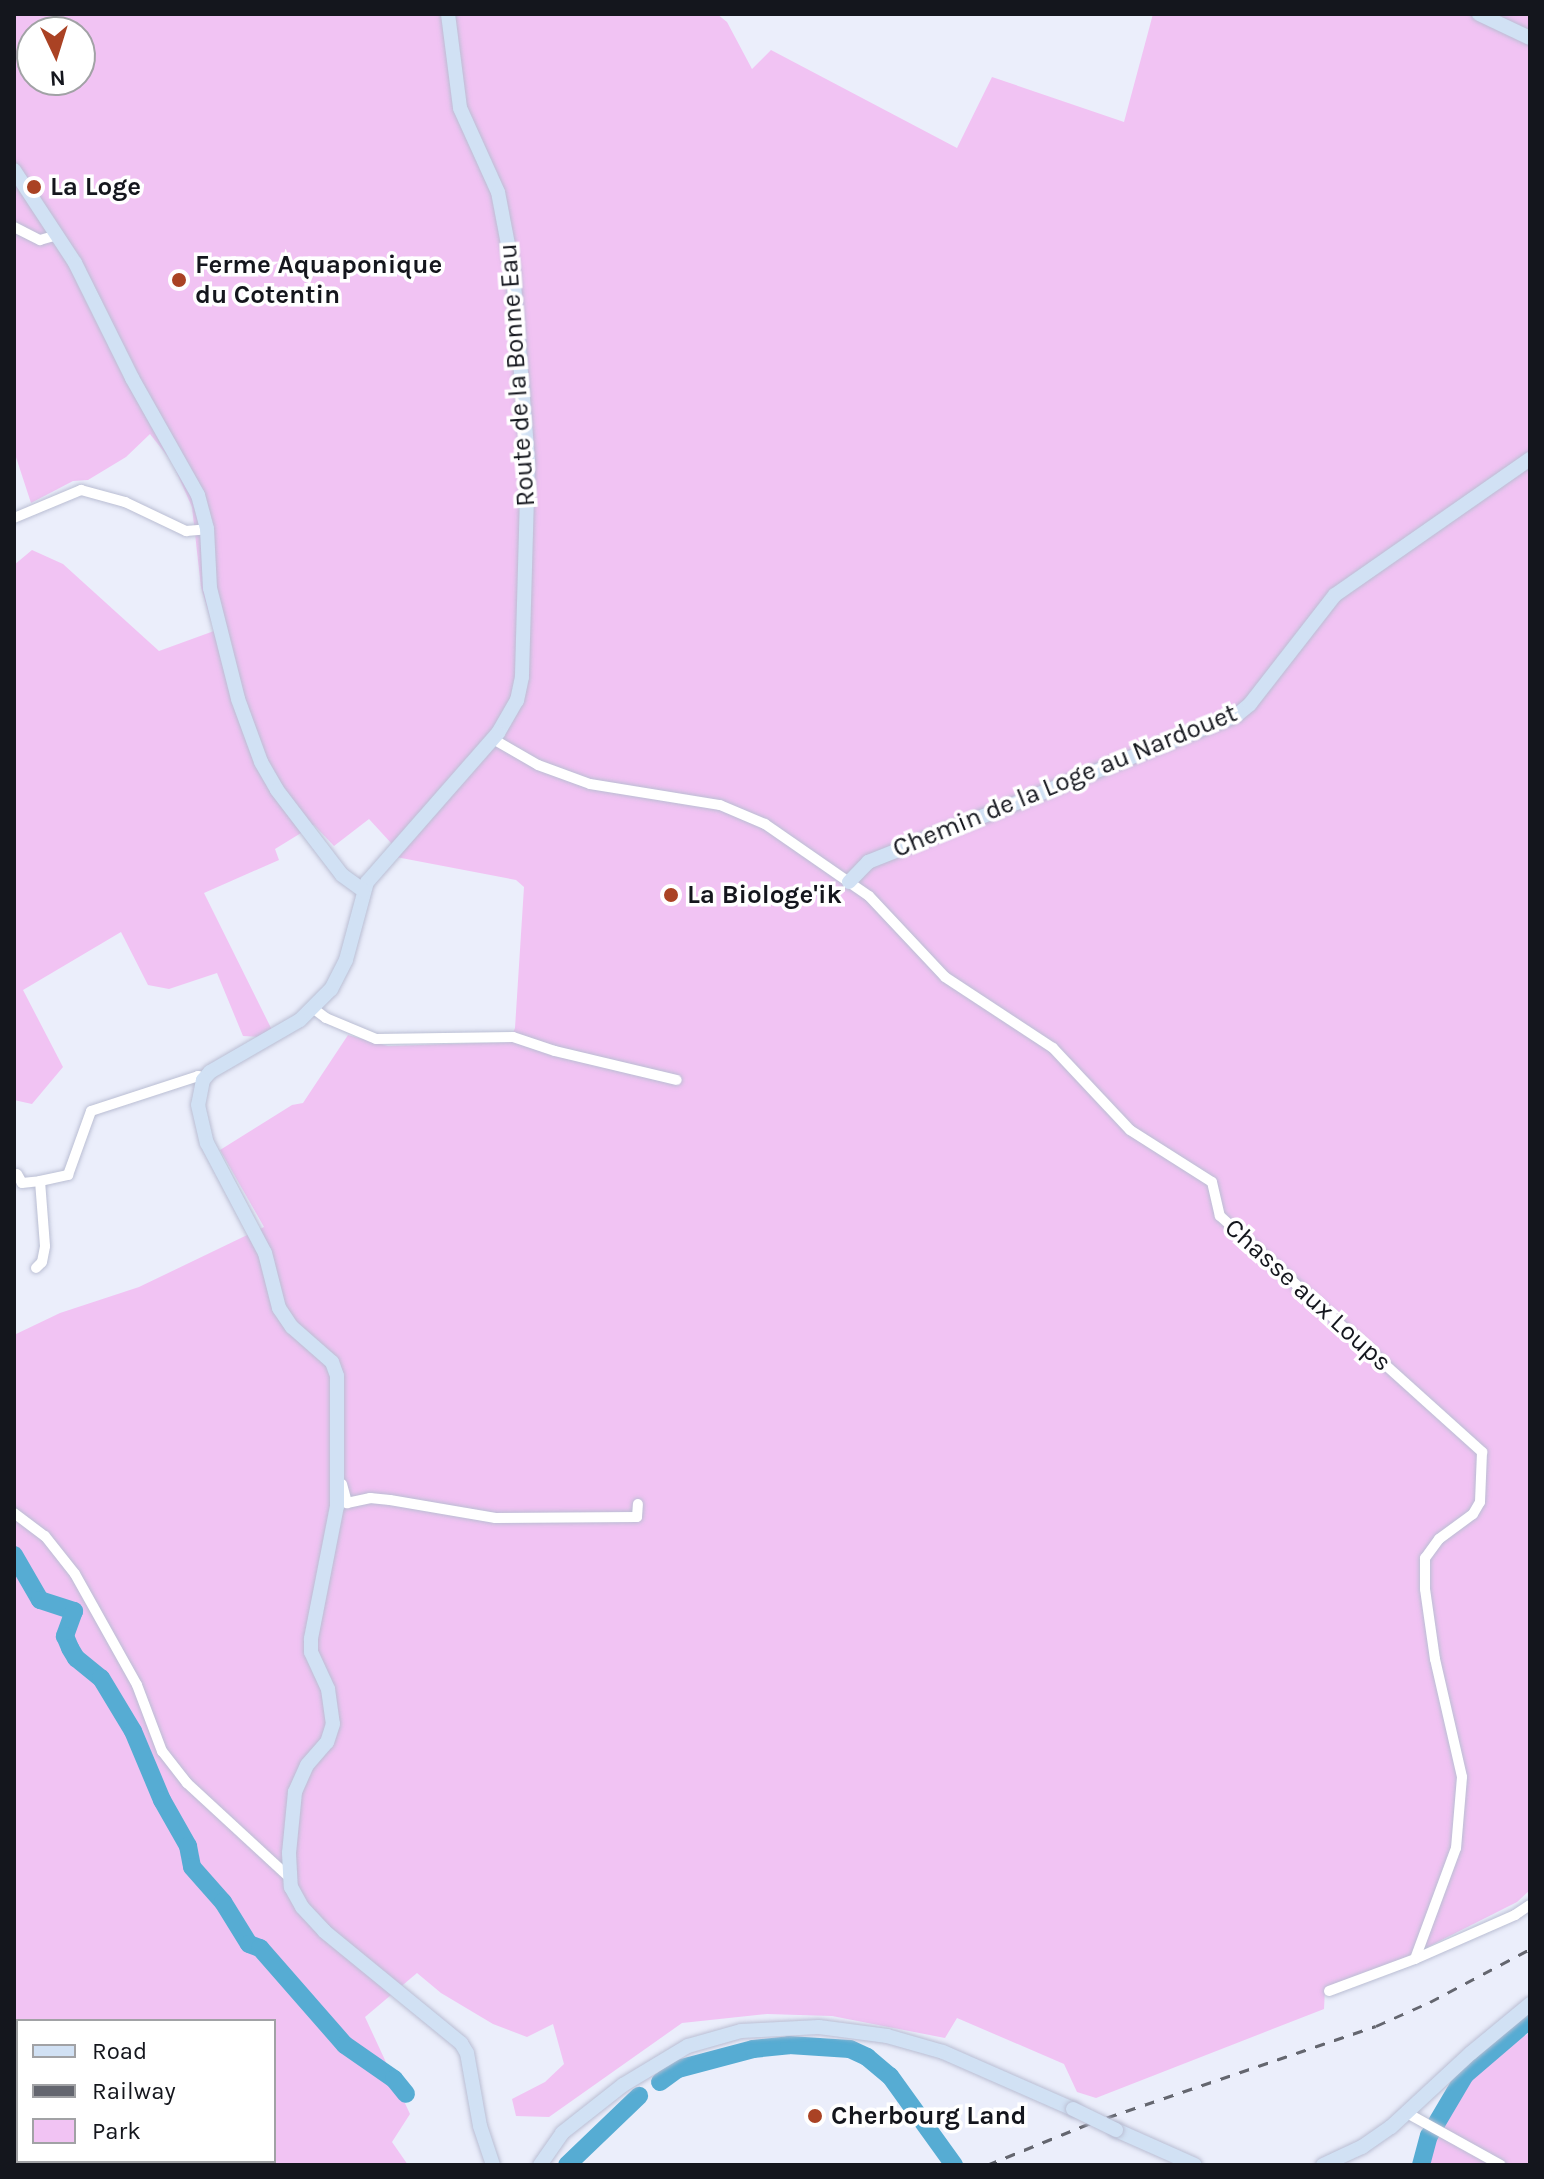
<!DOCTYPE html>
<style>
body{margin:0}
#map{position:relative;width:1544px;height:2179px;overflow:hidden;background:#ebeefb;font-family:Karla,sans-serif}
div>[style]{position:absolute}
.green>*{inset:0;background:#f1c3f3}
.river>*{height:18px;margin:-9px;padding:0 9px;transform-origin:9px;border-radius:9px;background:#56acd3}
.roads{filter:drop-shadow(0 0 2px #babed3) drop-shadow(0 0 2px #babed3)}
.street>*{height:10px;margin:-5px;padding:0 5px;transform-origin:5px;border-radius:5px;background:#fff}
.secondary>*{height:14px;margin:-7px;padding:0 7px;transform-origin:7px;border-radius:7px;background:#d1e1f4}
.rail>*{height:3px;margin-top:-1.5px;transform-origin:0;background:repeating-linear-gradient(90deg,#64666f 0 10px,transparent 0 20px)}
.bridges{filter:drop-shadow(0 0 2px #babed3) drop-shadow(0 0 2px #babed3)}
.secondary-bridge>*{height:14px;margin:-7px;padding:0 7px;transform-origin:7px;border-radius:7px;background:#d1e1f4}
.dots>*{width:22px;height:22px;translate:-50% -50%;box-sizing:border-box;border:4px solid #fff;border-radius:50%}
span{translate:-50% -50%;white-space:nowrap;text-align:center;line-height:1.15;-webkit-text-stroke:7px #fff;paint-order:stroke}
.poi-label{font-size:26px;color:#14161d;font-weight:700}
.left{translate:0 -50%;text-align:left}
.street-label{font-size:26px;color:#14161d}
.frame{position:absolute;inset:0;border:16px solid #14161d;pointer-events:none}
.legend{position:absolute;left:16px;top:2019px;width:260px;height:144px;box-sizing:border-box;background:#fff;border:2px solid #a1a2a5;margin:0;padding:10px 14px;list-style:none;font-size:24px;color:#14161d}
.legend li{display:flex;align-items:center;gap:16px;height:40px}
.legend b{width:40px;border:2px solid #a1a2a5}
.north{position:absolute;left:16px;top:16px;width:80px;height:80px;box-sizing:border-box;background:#fff;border:2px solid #a1a2a5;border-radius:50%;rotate:176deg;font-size:22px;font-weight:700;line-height:32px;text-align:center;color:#14161d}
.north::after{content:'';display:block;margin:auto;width:28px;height:36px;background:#aa4224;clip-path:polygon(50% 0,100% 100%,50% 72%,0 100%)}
</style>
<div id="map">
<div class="green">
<div style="clip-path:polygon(evenodd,14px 14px,717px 14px,727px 22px,752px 69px,771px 50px,957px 148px,992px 77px,1124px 122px,1153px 14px,1530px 14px,1530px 1890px,1517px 1902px,1406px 1958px,1325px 1989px,1324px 2009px,1096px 2098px,1077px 2092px,1064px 2064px,957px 2018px,945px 2038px,832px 2016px,767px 2014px,682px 2023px,549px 2117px,516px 2116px,512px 2099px,545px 2082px,564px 2064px,553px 2024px,527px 2037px,493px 2024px,441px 1993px,417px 1973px,365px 2017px,410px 2114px,392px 2142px,408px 2165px,96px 2165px,93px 2161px,274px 2161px,274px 2021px,18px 2021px,18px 2137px,14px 2135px,14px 1335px,60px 1313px,139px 1287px,264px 1227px,220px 1150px,292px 1105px,303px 1103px,348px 1035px,388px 1046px,509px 1042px,515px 1028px,524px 887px,516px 880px,396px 857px,391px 843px,369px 819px,334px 846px,314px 825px,275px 849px,279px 860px,204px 893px,272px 1030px,260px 1037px,243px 1036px,217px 973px,169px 989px,148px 985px,121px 932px,23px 990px,63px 1067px,32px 1104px,14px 1100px,14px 565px,32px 550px,63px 564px,159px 651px,214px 631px,201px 587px,192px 507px,172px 462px,150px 434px,126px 457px,88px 480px,73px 481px,31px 503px,14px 451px,14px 14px,32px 32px,80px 32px,80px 80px,32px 80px,32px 32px)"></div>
<div style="clip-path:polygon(1530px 2032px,1530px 2165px,1427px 2165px,1437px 2123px,1483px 2064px)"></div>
</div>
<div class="river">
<div style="left:14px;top:1555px;width:52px;rotate:60deg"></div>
<div style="left:40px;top:1600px;width:36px;rotate:18deg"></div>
<div style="left:74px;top:1611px;width:27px;rotate:110deg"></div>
<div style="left:65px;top:1636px;width:13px;rotate:67deg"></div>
<div style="left:70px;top:1648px;width:12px;rotate:59deg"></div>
<div style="left:76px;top:1658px;width:32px;rotate:39deg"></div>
<div style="left:101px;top:1678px;width:62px;rotate:58.9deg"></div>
<div style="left:133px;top:1731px;width:75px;rotate:67.2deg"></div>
<div style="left:162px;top:1800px;width:53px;rotate:60.5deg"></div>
<div style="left:188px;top:1846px;width:21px;rotate:79deg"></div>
<div style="left:192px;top:1867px;width:47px;rotate:48.5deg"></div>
<div style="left:223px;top:1902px;width:49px;rotate:58.2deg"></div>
<div style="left:249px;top:1944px;width:12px;rotate:20deg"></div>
<div style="left:260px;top:1948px;width:129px;rotate:48.8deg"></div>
<div style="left:345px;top:2045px;width:60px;rotate:34.8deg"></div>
<div style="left:394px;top:2079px;width:19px;rotate:51deg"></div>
<div style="left:660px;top:2082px;width:22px;rotate:-36deg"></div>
<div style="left:678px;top:2069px;width:78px;rotate:-14.9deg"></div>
<div style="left:753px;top:2049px;width:36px;rotate:-6deg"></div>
<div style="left:789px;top:2045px;width:61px;rotate:3.8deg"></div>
<div style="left:850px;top:2049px;width:19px;rotate:25deg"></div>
<div style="left:867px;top:2057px;width:30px;rotate:40deg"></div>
<div style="left:890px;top:2076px;width:110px;rotate:54.3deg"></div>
<div style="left:567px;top:2165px;width:100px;rotate:-43.8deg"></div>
<div style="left:1421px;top:2165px;width:30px;rotate:-75deg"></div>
<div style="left:1429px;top:2136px;width:71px;rotate:-59.5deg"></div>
<div style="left:1465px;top:2075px;width:86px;rotate:-40.7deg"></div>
</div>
<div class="roads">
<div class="street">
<div style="left:14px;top:227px;width:29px;rotate:27deg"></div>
<div style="left:40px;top:240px;width:19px;rotate:-16deg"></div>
<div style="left:14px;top:518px;width:73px;rotate:-22.7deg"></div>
<div style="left:81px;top:490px;width:46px;rotate:15.3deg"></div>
<div style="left:125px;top:502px;width:68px;rotate:25.4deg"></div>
<div style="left:186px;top:531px;width:21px;rotate:-5deg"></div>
<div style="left:493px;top:739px;width:52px;rotate:30deg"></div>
<div style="left:538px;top:765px;width:55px;rotate:20.1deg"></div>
<div style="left:590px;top:784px;width:132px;rotate:9.2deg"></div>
<div style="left:720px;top:805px;width:49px;rotate:22.9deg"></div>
<div style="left:765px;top:824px;width:126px;rotate:34.7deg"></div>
<div style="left:869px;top:896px;width:111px;rotate:46.8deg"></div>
<div style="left:945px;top:977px;width:129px;rotate:33.3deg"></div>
<div style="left:1053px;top:1048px;width:112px;rotate:46.8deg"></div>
<div style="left:1130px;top:1130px;width:97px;rotate:32.4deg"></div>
<div style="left:1212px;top:1182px;width:35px;rotate:77deg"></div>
<div style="left:1220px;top:1216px;width:353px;rotate:42deg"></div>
<div style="left:1482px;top:1452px;width:50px;rotate:92.3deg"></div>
<div style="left:1480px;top:1502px;width:14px;rotate:120deg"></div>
<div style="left:1473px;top:1514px;width:42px;rotate:143.7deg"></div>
<div style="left:1439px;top:1539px;width:24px;rotate:126deg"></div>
<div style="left:1425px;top:1558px;width:31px;rotate:90deg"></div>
<div style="left:1425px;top:1589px;width:71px;rotate:81.9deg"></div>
<div style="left:1435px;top:1659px;width:121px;rotate:77.1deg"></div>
<div style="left:1462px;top:1777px;width:71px;rotate:94.8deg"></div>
<div style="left:1456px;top:1848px;width:118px;rotate:110.3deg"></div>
<div style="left:314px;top:1009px;width:15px;rotate:37deg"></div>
<div style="left:326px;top:1018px;width:54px;rotate:22.8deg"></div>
<div style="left:376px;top:1039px;width:137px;rotate:-0.8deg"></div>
<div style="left:513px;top:1037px;width:44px;rotate:18.4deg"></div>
<div style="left:555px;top:1051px;width:125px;rotate:13.4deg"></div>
<div style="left:17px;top:1174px;width:10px;rotate:61deg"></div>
<div style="left:22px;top:1183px;width:18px;rotate:-6deg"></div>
<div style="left:36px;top:1268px;width:8px;rotate:-45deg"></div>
<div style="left:42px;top:1262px;width:16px;rotate:-79deg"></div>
<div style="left:45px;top:1246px;width:65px;rotate:-94.4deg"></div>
<div style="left:40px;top:1181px;width:29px;rotate:-12deg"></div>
<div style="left:68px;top:1175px;width:68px;rotate:-70.2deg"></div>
<div style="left:91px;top:1111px;width:113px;rotate:-18.1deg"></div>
<div style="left:198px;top:1076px;width:6px;rotate:39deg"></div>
<div style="left:342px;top:1484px;width:20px;rotate:75deg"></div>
<div style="left:347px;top:1503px;width:24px;rotate:-12deg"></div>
<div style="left:370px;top:1498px;width:20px;rotate:6deg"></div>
<div style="left:390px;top:1500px;width:107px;rotate:9.7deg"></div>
<div style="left:495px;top:1518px;width:142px;rotate:-0.4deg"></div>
<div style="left:637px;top:1517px;width:13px;rotate:-86deg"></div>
<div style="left:14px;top:1513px;width:39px;rotate:37deg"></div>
<div style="left:45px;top:1536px;width:48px;rotate:51.7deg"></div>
<div style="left:75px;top:1574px;width:127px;rotate:60.8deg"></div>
<div style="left:137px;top:1685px;width:71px;rotate:69.3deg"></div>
<div style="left:162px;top:1751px;width:41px;rotate:52deg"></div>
<div style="left:187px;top:1783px;width:139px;rotate:42.7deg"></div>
<div style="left:1329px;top:1991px;width:92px;rotate:-20.4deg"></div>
<div style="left:1415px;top:1959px;width:109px;rotate:-23.7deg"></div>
<div style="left:1515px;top:1915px;width:18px;rotate:-34deg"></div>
<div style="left:1407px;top:2113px;width:107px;rotate:29deg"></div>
</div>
<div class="secondary">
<div style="left:448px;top:14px;width:95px;rotate:82.7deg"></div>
<div style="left:460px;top:108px;width:92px;rotate:65.7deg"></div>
<div style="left:498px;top:192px;width:80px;rotate:79.2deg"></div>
<div style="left:513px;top:271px;width:190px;rotate:85.5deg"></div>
<div style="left:528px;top:460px;width:217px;rotate:91.6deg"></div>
<div style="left:522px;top:677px;width:24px;rotate:102deg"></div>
<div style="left:517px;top:700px;width:38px;rotate:120deg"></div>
<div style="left:498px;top:733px;width:198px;rotate:131.3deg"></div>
<div style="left:367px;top:882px;width:81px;rotate:105.1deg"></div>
<div style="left:346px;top:960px;width:33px;rotate:117deg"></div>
<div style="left:331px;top:989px;width:44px;rotate:135deg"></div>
<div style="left:300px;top:1020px;width:104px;rotate:150deg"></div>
<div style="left:210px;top:1072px;width:11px;rotate:131deg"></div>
<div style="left:203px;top:1080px;width:25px;rotate:101deg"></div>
<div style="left:198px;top:1105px;width:39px;rotate:77deg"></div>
<div style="left:207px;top:1143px;width:124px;rotate:62.2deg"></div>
<div style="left:265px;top:1253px;width:57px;rotate:75.7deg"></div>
<div style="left:279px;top:1308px;width:23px;rotate:56deg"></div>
<div style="left:292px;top:1327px;width:53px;rotate:41.2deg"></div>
<div style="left:332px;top:1362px;width:15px;rotate:70deg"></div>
<div style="left:337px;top:1376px;width:130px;rotate:90deg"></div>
<div style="left:337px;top:1506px;width:136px;rotate:101.1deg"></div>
<div style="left:311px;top:1639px;width:13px;rotate:90deg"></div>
<div style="left:311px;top:1652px;width:41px;rotate:65.3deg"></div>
<div style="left:328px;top:1689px;width:35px;rotate:82deg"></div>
<div style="left:333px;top:1724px;width:19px;rotate:108deg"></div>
<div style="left:327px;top:1742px;width:30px;rotate:131deg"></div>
<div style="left:307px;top:1765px;width:30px;rotate:114deg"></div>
<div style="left:295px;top:1792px;width:61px;rotate:95.6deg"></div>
<div style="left:289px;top:1853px;width:34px;rotate:87deg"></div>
<div style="left:291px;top:1887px;width:23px;rotate:61deg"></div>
<div style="left:302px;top:1907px;width:33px;rotate:47deg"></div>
<div style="left:324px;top:1931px;width:177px;rotate:39.3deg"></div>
<div style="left:461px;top:2043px;width:12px;rotate:59deg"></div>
<div style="left:467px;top:2053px;width:74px;rotate:79.9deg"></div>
<div style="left:480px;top:2126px;width:41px;rotate:71.6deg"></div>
<div style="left:1479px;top:14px;width:56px;rotate:25.2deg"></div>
<div style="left:14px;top:170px;width:111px;rotate:56.7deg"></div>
<div style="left:75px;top:263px;width:128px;rotate:63.6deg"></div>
<div style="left:132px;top:378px;width:134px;rotate:60.6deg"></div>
<div style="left:198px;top:495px;width:35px;rotate:75deg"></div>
<div style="left:207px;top:529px;width:59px;rotate:87.1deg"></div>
<div style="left:210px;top:588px;width:114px;rotate:75.8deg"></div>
<div style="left:238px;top:699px;width:67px;rotate:69.9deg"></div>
<div style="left:261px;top:762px;width:32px;rotate:60deg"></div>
<div style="left:277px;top:790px;width:107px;rotate:52.6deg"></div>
<div style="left:342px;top:875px;width:26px;rotate:36deg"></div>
<div style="left:849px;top:882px;width:28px;rotate:-46deg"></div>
<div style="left:868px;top:862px;width:397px;rotate:-21.7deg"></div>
<div style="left:1237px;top:715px;width:17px;rotate:-40deg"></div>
<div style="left:1250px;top:704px;width:138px;rotate:-52.1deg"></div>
<div style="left:1335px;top:595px;width:238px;rotate:-34.9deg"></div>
<div style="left:1116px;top:2130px;width:86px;rotate:23.9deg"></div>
<div style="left:540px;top:2165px;width:39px;rotate:-55deg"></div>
<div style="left:562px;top:2133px;width:78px;rotate:-38.2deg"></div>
<div style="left:623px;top:2085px;width:76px;rotate:-31deg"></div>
<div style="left:688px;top:2046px;width:55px;rotate:-15.8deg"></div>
<div style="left:741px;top:2031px;width:78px;rotate:-2.9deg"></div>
<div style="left:819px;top:2027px;width:69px;rotate:7.5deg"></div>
<div style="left:887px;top:2036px;width:58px;rotate:15.9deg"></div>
<div style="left:943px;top:2052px;width:142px;rotate:23.7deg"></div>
<div style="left:1323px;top:2165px;width:43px;rotate:-24.8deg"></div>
<div style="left:1362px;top:2147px;width:35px;rotate:-35deg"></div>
<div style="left:1391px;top:2127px;width:109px;rotate:-42.8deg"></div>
<div style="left:1471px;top:2053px;width:77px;rotate:-39.7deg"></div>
</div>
</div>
<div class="rail">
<div style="left:987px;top:2165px;width:109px;rotate:-22.1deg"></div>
<div style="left:1088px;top:2124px;width:304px;rotate:-18.8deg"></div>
<div style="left:1376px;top:2026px;width:59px;rotate:-24deg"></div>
<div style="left:1430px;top:2002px;width:113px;rotate:-27.9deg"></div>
</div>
<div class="bridges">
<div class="secondary-bridge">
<div style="left:1073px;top:2109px;width:48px;rotate:26deg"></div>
</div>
</div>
<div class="dots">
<div style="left:34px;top:187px;background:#aa4224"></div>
<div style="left:179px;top:280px;background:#aa4224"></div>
<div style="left:671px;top:895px;background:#aa4224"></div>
<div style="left:815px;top:2116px;background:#aa4224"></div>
</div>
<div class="poi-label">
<span class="left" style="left:50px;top:187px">La Loge</span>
<span class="left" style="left:195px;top:280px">Ferme Aquaponique<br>du Cotentin</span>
<span class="left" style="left:687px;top:895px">La Biologe'ik</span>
<span class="left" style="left:831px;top:2116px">Cherbourg Land</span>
</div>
<div class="street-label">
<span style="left:517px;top:375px;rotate:-94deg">Route de la Bonne Eau</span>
<span style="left:1065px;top:781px;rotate:-22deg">Chemin de la Loge au Nardouet</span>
<span style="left:1308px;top:1295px;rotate:42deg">Chasse aux Loups</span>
</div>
<div class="frame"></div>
<ul class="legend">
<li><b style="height:10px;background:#d1e1f4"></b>Road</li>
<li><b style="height:10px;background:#64666f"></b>Railway</li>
<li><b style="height:22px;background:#f1c3f3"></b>Park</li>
</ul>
<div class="north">N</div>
</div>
